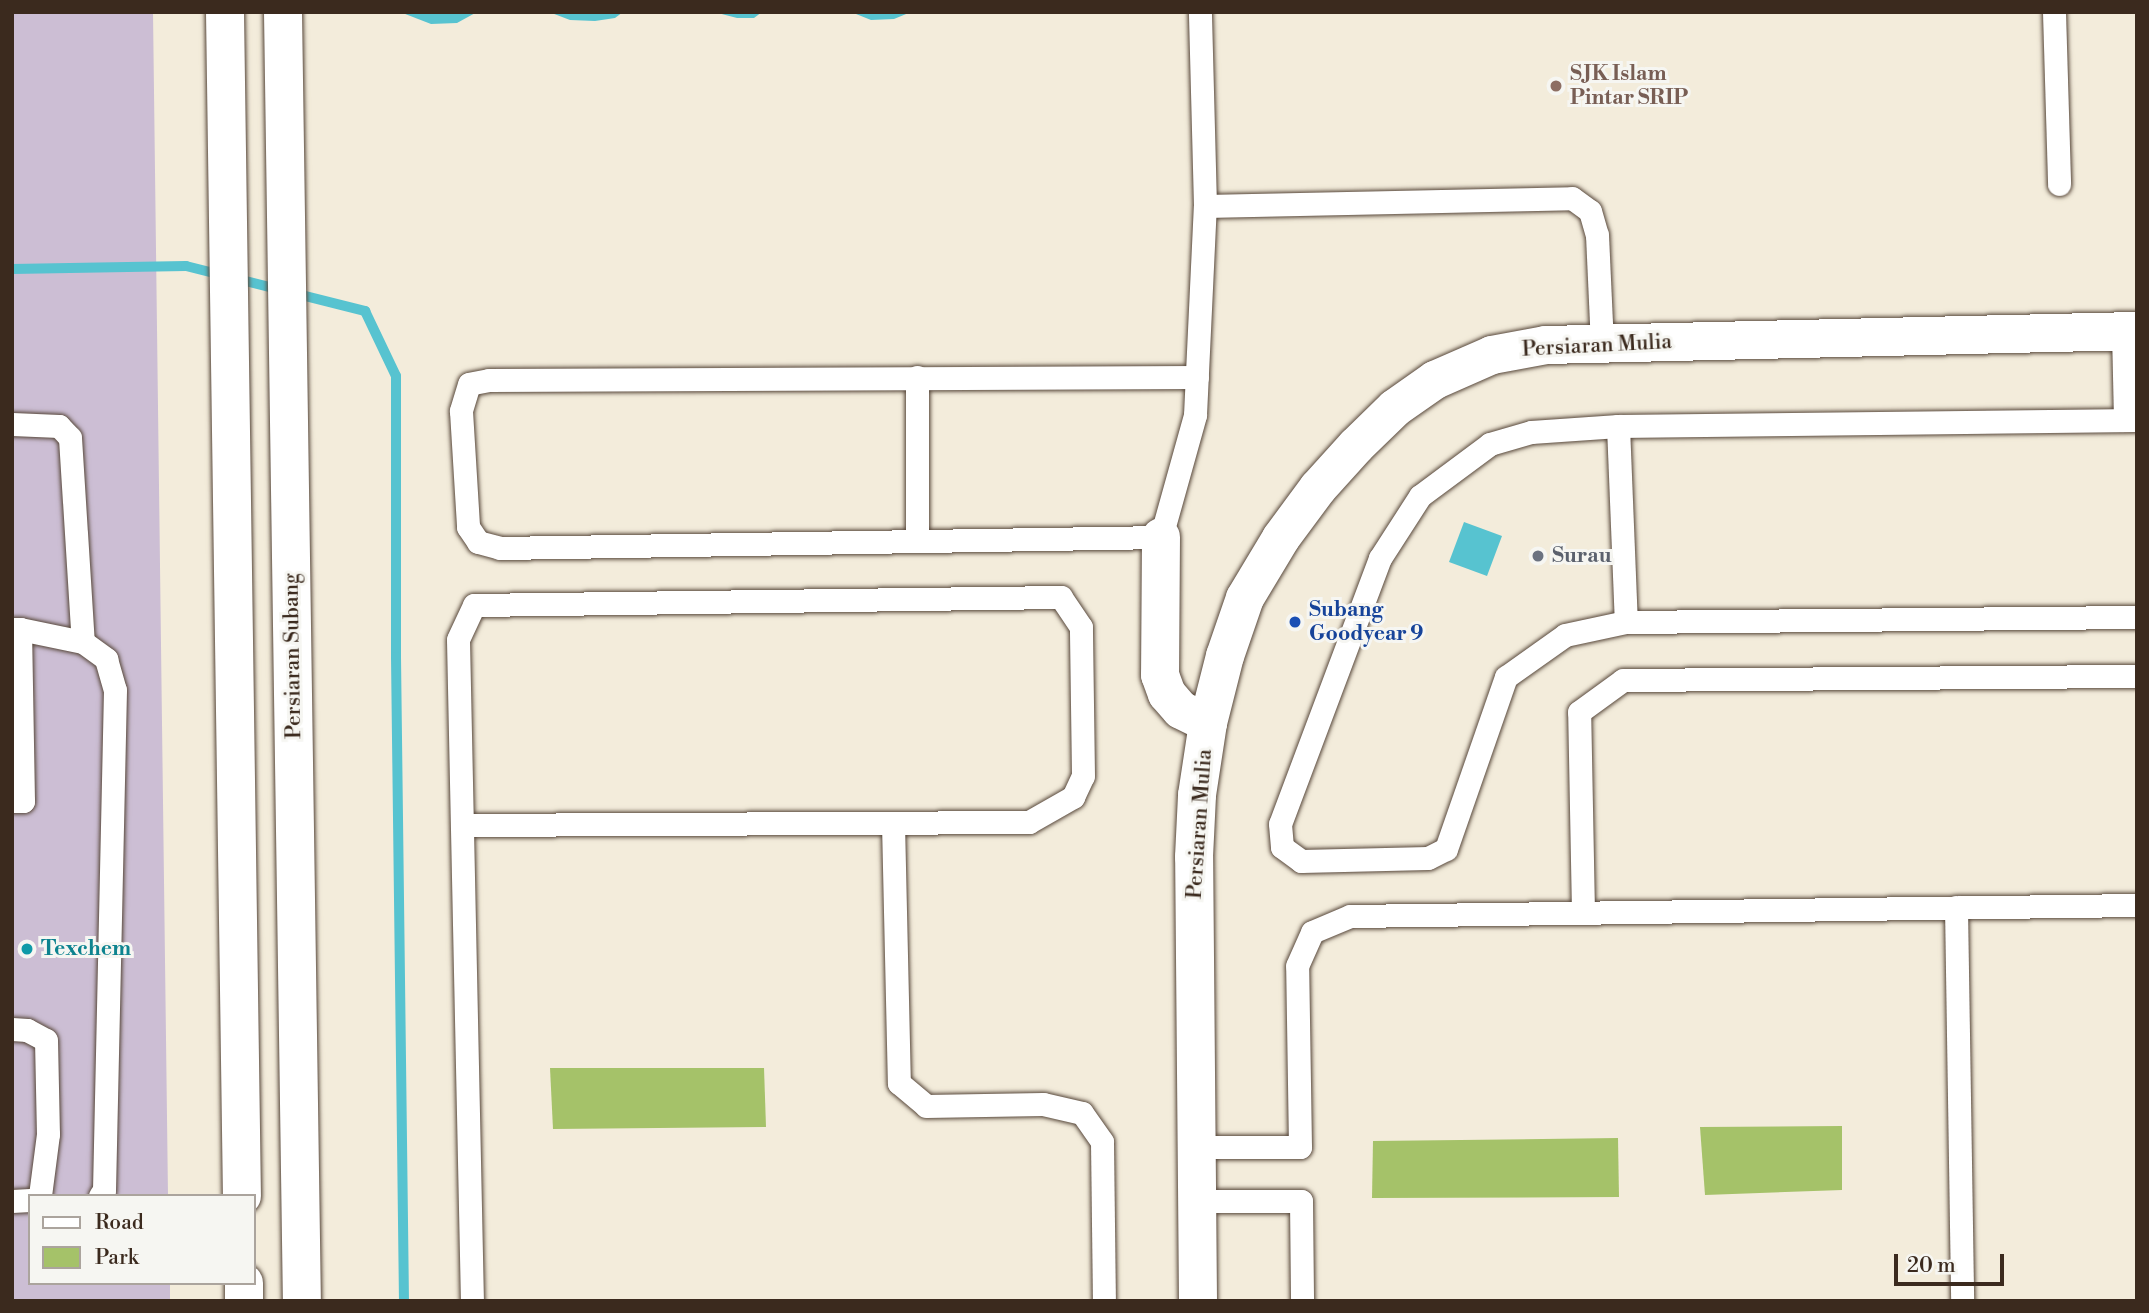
<!DOCTYPE html>
<style>
body{margin:0}
#map{position:relative;width:2149px;height:1313px;overflow:hidden;background:#f3ecdb;font-family:"Libre Bodoni",serif}
div>[style]{position:absolute}
.industrial>*{inset:0;background:#ccbed4}
.green>*{inset:0;background:#a5c269}
.water>*{inset:0;background:#57c3d0}
.stream>*{height:10px;margin:-5px;padding:0 5px;transform-origin:5px;border-radius:5px;background:#57c3d0}
.roads{filter:drop-shadow(0 0 2px #57473a) drop-shadow(0 0 2px #57473a)}
.service>*{height:23px;margin:-11.5px;padding:0 11.5px;transform-origin:11.5px;border-radius:11.5px;background:#fff}
.minor>*{height:38px;margin:-19px;padding:0 19px;transform-origin:19px;border-radius:19px;background:#fff}
.tertiary>*{height:38px;margin:-19px;padding:0 19px;transform-origin:19px;border-radius:19px;background:#fff}
.dots>*{width:19px;height:19px;translate:-50% -50%;box-sizing:border-box;border:4px solid #f6f6f2;border-radius:50%}
span{translate:-50% -50%;white-space:nowrap;text-align:center;line-height:1.15;-webkit-text-stroke:6px #f6f6f2;paint-order:stroke}
.education-label{font-size:21px;color:#785e54;font-weight:700}
.left{translate:0 -50%;text-align:left}
.street-label{font-size:21px;color:#3b2a1e}
.worship-label{font-size:21px;color:#5b616d;font-weight:700}
.transit-label{font-size:21px;color:#164399;font-weight:700}
.culture-label{font-size:21px;color:#0d838f;font-weight:700}
.frame{position:absolute;inset:0;border:14px solid #3b2a1e;pointer-events:none}
.legend{position:absolute;left:28px;top:1194px;width:228px;height:91px;box-sizing:border-box;background:#f6f6f2;border:2px solid #aba49d;margin:0;padding:9px 12px;list-style:none;font-size:21px;color:#3b2a1e}
.legend li{display:flex;align-items:center;gap:14px;height:35px}
.legend b{width:35px;border:2px solid #aba49d}
.scale{position:absolute;left:1894px;top:1254px;width:110px;height:32px;box-sizing:border-box;border:4px solid #3b2a1e;border-top:0;padding-left:9px;font-size:21px;line-height:24px;white-space:nowrap;color:#3b2a1e;-webkit-text-stroke:5px #f6f6f2;paint-order:stroke}
</style>
<div id="map">
<div class="industrial">
<div style="clip-path:polygon(12px 12px,153px 12px,168px 1196px,30px 1196px,30px 1283px,170px 1283px,170px 1301px,12px 1301px)"></div>
</div>
<div class="green">
<div style="clip-path:polygon(550px 1068px,764px 1068px,766px 1127px,553px 1129px)"></div>
<div style="clip-path:polygon(1842px 1126px,1842px 1190px,1705px 1195px,1700px 1127px)"></div>
<div style="clip-path:polygon(1618px 1138px,1619px 1197px,1372px 1198px,1373px 1141px)"></div>
</div>
<div class="water">
<div style="clip-path:polygon(400px 12px,477px 12px,457px 23px,431px 24px)"></div>
<div style="clip-path:polygon(549px 12px,623px 12px,615px 18px,595px 21px,570px 20px)"></div>
<div style="clip-path:polygon(714px 12px,762px 12px,754px 18px,737px 18px)"></div>
<div style="clip-path:polygon(851px 12px,911px 12px,894px 19px,871px 20px)"></div>
<div style="clip-path:polygon(1464px 522px,1502px 536px,1487px 576px,1449px 562px)"></div>
</div>
<div class="stream">
<div style="left:12px;top:269px;width:174px;rotate:-1deg"></div>
<div style="left:186px;top:266px;width:185px;rotate:14.1deg"></div>
<div style="left:365px;top:311px;width:72px;rotate:64.5deg"></div>
<div style="left:396px;top:376px;width:281px;rotate:90deg"></div>
<div style="left:396px;top:657px;width:644px;rotate:89.29deg"></div>
</div>
<div class="roads">
<div class="service">
<div style="left:2054px;top:12px;width:172px;rotate:88.3deg"></div>
<div style="left:1205px;top:206px;width:367px;rotate:-1.2deg"></div>
<div style="left:1572px;top:198px;width:22px;rotate:36deg"></div>
<div style="left:1590px;top:211px;width:25px;rotate:74deg"></div>
<div style="left:1597px;top:235px;width:109px;rotate:87.4deg"></div>
<div style="left:2123px;top:331px;width:89px;rotate:88.7deg"></div>
<div style="left:917px;top:377px;width:164px;rotate:90deg"></div>
<div style="left:1197px;top:377px;width:708px;rotate:179.76deg"></div>
<div style="left:489px;top:380px;width:20px;rotate:169deg"></div>
<div style="left:469px;top:384px;width:28px;rotate:107deg"></div>
<div style="left:461px;top:411px;width:116px;rotate:86.5deg"></div>
<div style="left:468px;top:527px;width:18px;rotate:56deg"></div>
<div style="left:478px;top:542px;width:23px;rotate:15deg"></div>
<div style="left:500px;top:548px;width:661px;rotate:-0.95deg"></div>
<div style="left:1161px;top:537px;width:127px;rotate:-74.4deg"></div>
<div style="left:1195px;top:415px;width:209px;rotate:-87.3deg"></div>
<div style="left:1205px;top:206px;width:194px;rotate:-91.5deg"></div>
<div style="left:2137px;top:420px;width:519px;rotate:179.34deg"></div>
<div style="left:1618px;top:426px;width:87px;rotate:176.1deg"></div>
<div style="left:1531px;top:432px;width:43px;rotate:163.7deg"></div>
<div style="left:1490px;top:444px;width:87px;rotate:143.4deg"></div>
<div style="left:1420px;top:496px;width:74px;rotate:122.8deg"></div>
<div style="left:1380px;top:558px;width:284px;rotate:110.6deg"></div>
<div style="left:1280px;top:824px;width:23px;rotate:85deg"></div>
<div style="left:1282px;top:847px;width:24px;rotate:36deg"></div>
<div style="left:1301px;top:861px;width:127px;rotate:-1.4deg"></div>
<div style="left:1428px;top:858px;width:20px;rotate:-27deg"></div>
<div style="left:1446px;top:849px;width:182px;rotate:-70.8deg"></div>
<div style="left:1506px;top:677px;width:72px;rotate:-35.4deg"></div>
<div style="left:1565px;top:635px;width:62px;rotate:-12deg"></div>
<div style="left:1626px;top:622px;width:511px;rotate:-0.56deg"></div>
<div style="left:12px;top:424px;width:47px;rotate:2.4deg"></div>
<div style="left:59px;top:426px;width:16px;rotate:47deg"></div>
<div style="left:70px;top:438px;width:204px;rotate:86.4deg"></div>
<div style="left:1618px;top:426px;width:196px;rotate:87.7deg"></div>
<div style="left:12px;top:629px;width:8px"></div>
<div style="left:20px;top:629px;width:172px;rotate:89deg"></div>
<div style="left:23px;top:801px;width:11px;rotate:180deg"></div>
<div style="left:20px;top:629px;width:64px;rotate:11.7deg"></div>
<div style="left:83px;top:642px;width:29px;rotate:36deg"></div>
<div style="left:106px;top:659px;width:32px;rotate:74deg"></div>
<div style="left:115px;top:690px;width:500px;rotate:91.26deg"></div>
<div style="left:104px;top:1190px;width:7px;rotate:124deg"></div>
<div style="left:893px;top:823px;width:260px;rotate:88.7deg"></div>
<div style="left:899px;top:1083px;width:35px;rotate:40deg"></div>
<div style="left:926px;top:1106px;width:117px;rotate:-1deg"></div>
<div style="left:1043px;top:1104px;width:40px;rotate:13deg"></div>
<div style="left:1082px;top:1113px;width:35px;rotate:55deg"></div>
<div style="left:1102px;top:1142px;width:159px;rotate:89.3deg"></div>
<div style="left:462px;top:825px;width:567px;rotate:-0.3deg"></div>
<div style="left:1029px;top:822px;width:51px;rotate:-29.6deg"></div>
<div style="left:1073px;top:797px;width:23px;rotate:-65deg"></div>
<div style="left:1083px;top:776px;width:149px;rotate:-90.8deg"></div>
<div style="left:1081px;top:627px;width:36px;rotate:-124deg"></div>
<div style="left:1061px;top:597px;width:587px;rotate:179.22deg"></div>
<div style="left:474px;top:605px;width:38px;rotate:115deg"></div>
<div style="left:458px;top:640px;width:661px;rotate:88.79deg"></div>
<div style="left:1956px;top:907px;width:394px;rotate:89.1deg"></div>
<div style="left:1583px;top:912px;width:200px;rotate:-91.1deg"></div>
<div style="left:1579px;top:712px;width:54px;rotate:-36deg"></div>
<div style="left:1623px;top:680px;width:514px;rotate:-0.45deg"></div>
<div style="left:12px;top:1029px;width:15px;rotate:4deg"></div>
<div style="left:27px;top:1030px;width:21px;rotate:28deg"></div>
<div style="left:46px;top:1040px;width:94px;rotate:88.8deg"></div>
<div style="left:48px;top:1134px;width:63px;rotate:97.4deg"></div>
<div style="left:1196px;top:1147px;width:104px"></div>
<div style="left:1300px;top:1147px;width:181px;rotate:-90.9deg"></div>
<div style="left:1297px;top:966px;width:37px;rotate:-66deg"></div>
<div style="left:1312px;top:932px;width:41px;rotate:-22.8deg"></div>
<div style="left:1350px;top:916px;width:787px;rotate:-0.8deg"></div>
<div style="left:12px;top:1201px;width:18px;rotate:-3deg"></div>
<div style="left:1197px;top:1201px;width:104px"></div>
<div style="left:1301px;top:1201px;width:100px;rotate:89.4deg"></div>
</div>
<div class="minor">
<div style="left:1161px;top:537px;width:138px;rotate:90.4deg"></div>
<div style="left:1160px;top:675px;width:20px;rotate:70deg"></div>
<div style="left:1167px;top:694px;width:21px;rotate:49deg"></div>
<div style="left:1181px;top:710px;width:30px;rotate:26deg"></div>
</div>
<div class="tertiary">
<div style="left:225px;top:12px;width:1184px;rotate:89.18deg"></div>
<div style="left:283px;top:12px;width:1289px;rotate:89.16deg"></div>
<div style="left:244px;top:1283px;width:18px;rotate:90deg"></div>
<div style="left:1198px;top:1301px;width:444px;rotate:-90.5deg"></div>
<div style="left:1194px;top:857px;width:62px;rotate:-87.2deg"></div>
<div style="left:1197px;top:795px;width:73px;rotate:-81.3deg"></div>
<div style="left:1208px;top:723px;width:69px;rotate:-75.8deg"></div>
<div style="left:1225px;top:656px;width:61px;rotate:-71deg"></div>
<div style="left:1245px;top:598px;width:70px;rotate:-59deg"></div>
<div style="left:1281px;top:538px;width:62px;rotate:-53.5deg"></div>
<div style="left:1318px;top:488px;width:57px;rotate:-47.9deg"></div>
<div style="left:1356px;top:446px;width:54px;rotate:-44.3deg"></div>
<div style="left:1395px;top:408px;width:49px;rotate:-35deg"></div>
<div style="left:1435px;top:380px;width:62px;rotate:-23.7deg"></div>
<div style="left:1492px;top:355px;width:55px;rotate:-10.5deg"></div>
<div style="left:1546px;top:345px;width:591px;rotate:-1.36deg"></div>
</div>
</div>
<div class="dots">
<div style="left:1556px;top:86px;background:#8d6e63"></div>
<div style="left:1538px;top:556px;background:#6b7280"></div>
<div style="left:1295px;top:622px;background:#1a4fb4"></div>
<div style="left:27px;top:949px;background:#0f9aa8"></div>
</div>
<div class="education-label">
<span class="left" style="left:1570px;top:86px">SJK Islam<br>Pintar SRIP</span>
</div>
<div class="street-label">
<span style="left:1597px;top:346px;rotate:-3deg">Persiaran Mulia</span>
<span style="left:293px;top:656px;rotate:-91deg">Persiaran Subang</span>
<span style="left:1200px;top:824px;rotate:-86deg">Persiaran Mulia</span>
</div>
<div class="worship-label">
<span class="left" style="left:1552px;top:556px">Surau</span>
</div>
<div class="transit-label">
<span class="left" style="left:1309px;top:622px">Subang<br>Goodyear 9</span>
</div>
<div class="culture-label">
<span class="left" style="left:41px;top:949px">Texchem</span>
</div>
<div class="frame"></div>
<ul class="legend">
<li><b style="height:9px;background:#fff"></b>Road</li>
<li><b style="height:19px;background:#a5c269"></b>Park</li>
</ul>
<div class="scale">20 m</div>
</div>
